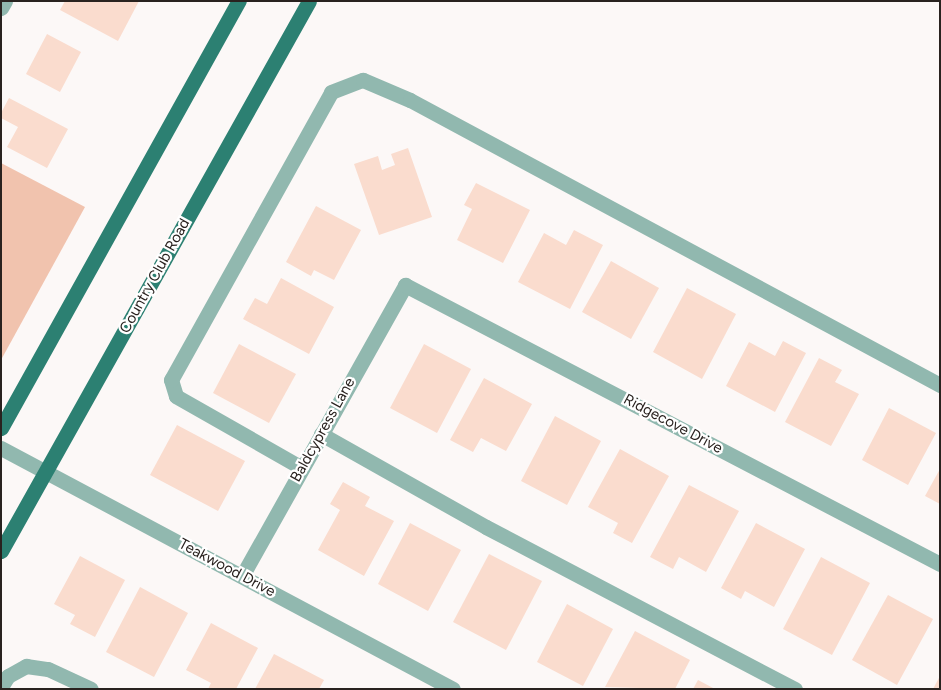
<!DOCTYPE html>
<style>
body{margin:0}
#map{position:relative;width:941px;height:690px;overflow:hidden;background:#fcf8f7;font-family:Figtree,sans-serif}
div>[style]{position:absolute}
.green>*{inset:0;background:#f1c3ae}
.building>*{inset:0;background:#fadcce}
.minor>*{height:15px;margin:-7.5px;padding:0 7.5px;transform-origin:7.5px;border-radius:7.5px;background:#91b8af}
.major>*{height:15px;margin:-7.5px;padding:0 7.5px;transform-origin:7.5px;border-radius:7.5px;background:#2c8072}
span{translate:-50% -50%;white-space:nowrap;text-align:center;line-height:1.15;-webkit-text-stroke:4.5px #fff;paint-order:stroke}
.street-label{font-size:15px;color:#29221f}
.frame{position:absolute;inset:0;border:2px solid #29221f;pointer-events:none}
</style>
<div id="map">
<div class="green">
<div style="clip-path:polygon(1px 163px,85px 207px,1px 360px)"></div>
</div>
<div class="building">
<div style="clip-path:polygon(65px 1px,139px 1px,118px 41px,60px 10px)"></div>
<div style="clip-path:polygon(47px 34px,81px 52px,60px 92px,26px 74px)"></div>
<div style="clip-path:polygon(9px 98px,68px 129px,47px 168px,7px 147px,18px 127px,1px 118px,1px 113px)"></div>
<div style="clip-path:polygon(408px 148px,432px 217px,379px 235px,354px 164px,378px 156px,382px 170px,395px 165px,391px 154px)"></div>
<div style="clip-path:polygon(476px 183px,530px 210px,503px 263px,457px 240px,472px 209px,464px 205px)"></div>
<div style="clip-path:polygon(316px 206px,361px 230px,334px 280px,314px 270px,311px 276px,286px 262px)"></div>
<div style="clip-path:polygon(574px 230px,603px 245px,570px 309px,518px 282px,544px 233px,566px 245px)"></div>
<div style="clip-path:polygon(611px 261px,659px 288px,631px 339px,582px 312px)"></div>
<div style="clip-path:polygon(281px 278px,334px 307px,309px 354px,243px 319px,255px 298px,267px 304px)"></div>
<div style="clip-path:polygon(687px 288px,736px 314px,702px 379px,653px 352px)"></div>
<div style="clip-path:polygon(783px 341px,806px 353px,775px 412px,726px 386px,749px 342px,775px 356px)"></div>
<div style="clip-path:polygon(239px 344px,296px 374px,269px 423px,213px 393px)"></div>
<div style="clip-path:polygon(424px 344px,471px 369px,437px 433px,390px 408px)"></div>
<div style="clip-path:polygon(819px 358px,842px 370px,835px 382px,859px 394px,831px 446px,785px 422px)"></div>
<div style="clip-path:polygon(484px 378px,532px 404px,506px 451px,481px 438px,473px 452px,450px 440px)"></div>
<div style="clip-path:polygon(889px 408px,936px 433px,908px 485px,862px 460px)"></div>
<div style="clip-path:polygon(555px 416px,601px 441px,567px 505px,521px 481px)"></div>
<div style="clip-path:polygon(177px 425px,245px 461px,218px 511px,150px 475px)"></div>
<div style="clip-path:polygon(620px 449px,669px 476px,632px 543px,613px 533px,618px 523px,588px 507px)"></div>
<div style="clip-path:polygon(940px 469px,940px 504px,925px 496px)"></div>
<div style="clip-path:polygon(343px 482px,370px 497px,365px 506px,394px 521px,364px 576px,318px 550px,340px 510px,330px 504px)"></div>
<div style="clip-path:polygon(689px 485px,739px 511px,706px 572px,679px 557px,673px 569px,650px 557px)"></div>
<div style="clip-path:polygon(410px 523px,461px 550px,428px 611px,378px 584px)"></div>
<div style="clip-path:polygon(756px 523px,805px 549px,774px 607px,745px 591px,741px 599px,721px 588px)"></div>
<div style="clip-path:polygon(489px 554px,542px 581px,506px 650px,453px 622px)"></div>
<div style="clip-path:polygon(80px 556px,125px 580px,95px 637px,70px 624px,75px 615px,54px 604px)"></div>
<div style="clip-path:polygon(821px 557px,870px 583px,832px 655px,783px 629px)"></div>
<div style="clip-path:polygon(140px 587px,188px 613px,154px 677px,106px 652px)"></div>
<div style="clip-path:polygon(888px 595px,933px 619px,897px 685px,852px 660px)"></div>
<div style="clip-path:polygon(567px 604px,613px 629px,583px 686px,537px 662px)"></div>
<div style="clip-path:polygon(211px 623px,258px 648px,236px 689px,208px 689px,211px 683px,186px 670px)"></div>
<div style="clip-path:polygon(635px 631px,690px 660px,675px 689px,605px 687px)"></div>
<div style="clip-path:polygon(274px 654px,324px 680px,319px 689px,255px 689px)"></div>
<div style="clip-path:polygon(940px 676px,940px 689px,933px 689px)"></div>
<div style="clip-path:polygon(698px 680px,715px 689px,693px 689px)"></div>
</div>
<div class="minor">
<div style="left:1px;top:8px;width:8px;rotate:-60deg"></div>
<div style="left:321px;top:434px;width:189px;rotate:29.4deg"></div>
<div style="left:486px;top:527px;width:349px;rotate:27.7deg"></div>
<div style="left:1px;top:448px;width:512px;rotate:28.07deg"></div>
<div style="left:302px;top:468px;width:145px;rotate:-150.3deg"></div>
<div style="left:176px;top:396px;width:17px;rotate:-107deg"></div>
<div style="left:171px;top:380px;width:329px;rotate:-60.9deg"></div>
<div style="left:331px;top:92px;width:34px;rotate:-21deg"></div>
<div style="left:363px;top:80px;width:51px;rotate:23.1deg"></div>
<div style="left:410px;top:100px;width:602px;rotate:28.27deg"></div>
<div style="left:242px;top:576px;width:334px;rotate:-60.7deg"></div>
<div style="left:405px;top:285px;width:603px;rotate:27.54deg"></div>
<div style="left:1px;top:687px;width:13px;rotate:-58deg"></div>
<div style="left:8px;top:676px;width:21px;rotate:-29deg"></div>
<div style="left:26px;top:666px;width:22px;rotate:8deg"></div>
<div style="left:48px;top:669px;width:47px;rotate:24.9deg"></div>
</div>
<div class="major">
<div style="left:1px;top:428px;width:489px;rotate:-60.9deg"></div>
<div style="left:1px;top:551px;width:630px;rotate:-60.75deg"></div>
</div>
<div class="street-label">
<span style="left:155px;top:276px;rotate:-61deg">Country Club Road</span>
<span style="left:673px;top:424px;rotate:28deg">Ridgecove Drive</span>
<span style="left:323px;top:430px;rotate:-61deg">Baldcypress Lane</span>
<span style="left:227px;top:568px;rotate:28deg">Teakwood Drive</span>
</div>
<div class="frame"></div>
</div>
